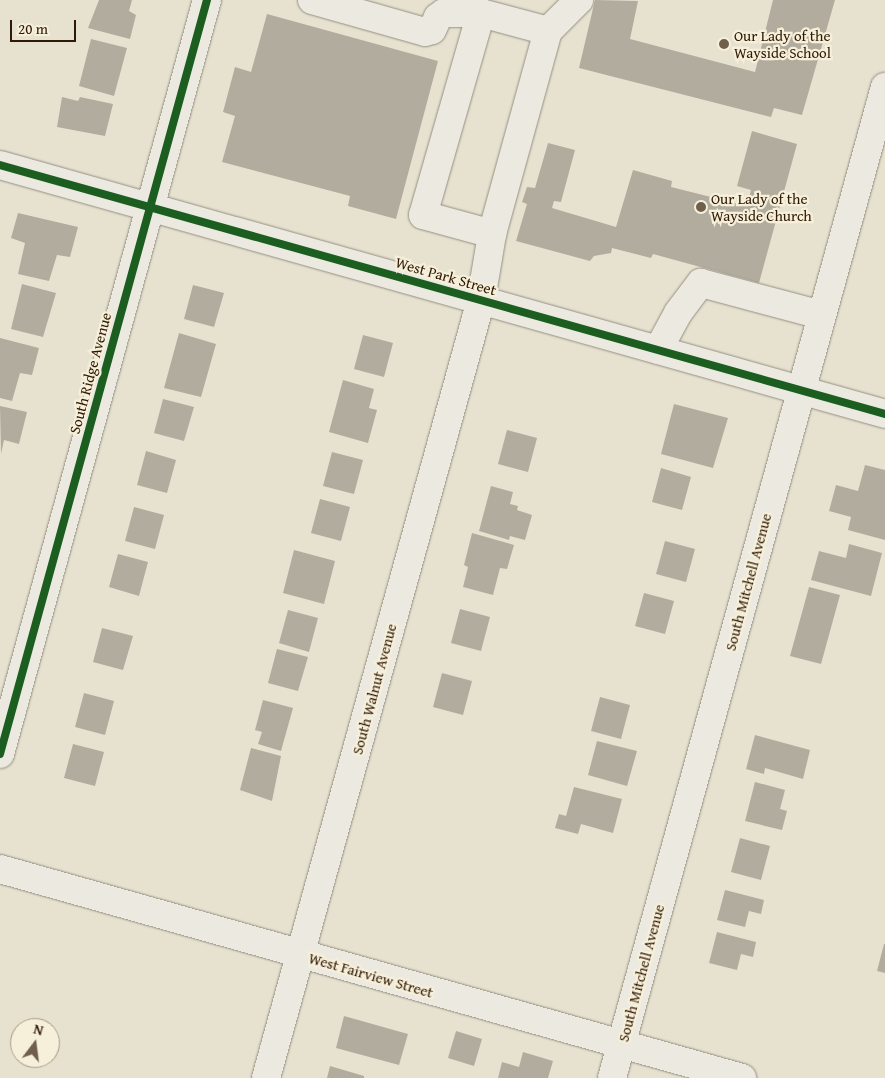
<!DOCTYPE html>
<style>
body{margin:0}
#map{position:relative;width:885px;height:1078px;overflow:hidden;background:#e7e2d0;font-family:"Gentium Book Plus",serif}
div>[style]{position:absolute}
.building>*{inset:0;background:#b2ac9f}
.roads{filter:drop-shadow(0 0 1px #958f82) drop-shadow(0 0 1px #958f82)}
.minor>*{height:28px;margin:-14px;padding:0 14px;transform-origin:14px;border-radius:14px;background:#ece9e0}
.cycleway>*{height:8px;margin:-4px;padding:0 4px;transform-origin:4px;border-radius:4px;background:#1b5e20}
.dots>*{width:14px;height:14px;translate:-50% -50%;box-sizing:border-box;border:2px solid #f6efda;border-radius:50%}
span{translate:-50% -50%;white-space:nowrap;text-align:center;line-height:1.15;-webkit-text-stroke:4.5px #f6efda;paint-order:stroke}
.poi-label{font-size:15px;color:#2f1904}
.left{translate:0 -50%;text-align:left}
.street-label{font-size:15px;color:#2f1904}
.north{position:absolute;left:10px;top:1018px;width:50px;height:50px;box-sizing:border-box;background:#f6efda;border:1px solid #a69984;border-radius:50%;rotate:15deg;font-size:14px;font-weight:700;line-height:20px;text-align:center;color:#2f1904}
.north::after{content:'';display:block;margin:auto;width:18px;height:22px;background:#6f5f4b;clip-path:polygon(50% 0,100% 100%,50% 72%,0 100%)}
.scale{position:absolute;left:10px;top:20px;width:66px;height:22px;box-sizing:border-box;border:2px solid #2f1904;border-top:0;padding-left:6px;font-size:15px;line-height:18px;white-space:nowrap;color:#2f1904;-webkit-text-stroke:4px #f6efda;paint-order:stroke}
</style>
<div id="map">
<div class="building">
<div style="clip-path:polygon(99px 0,132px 0,129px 11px,136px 15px,130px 39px,88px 28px)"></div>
<div style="clip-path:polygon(595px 0,638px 1px,630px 39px,755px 72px,773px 0,835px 0,802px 115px,774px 108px,771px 117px,579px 68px)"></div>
<div style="clip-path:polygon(267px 14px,438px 61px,396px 219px,348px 206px,350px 196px,222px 162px,235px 116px,223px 112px,235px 67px,251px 72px)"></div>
<div style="clip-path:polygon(91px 39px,127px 48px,114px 96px,79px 86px)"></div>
<div style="clip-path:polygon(62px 97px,78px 101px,80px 97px,113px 104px,105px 136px,57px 127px)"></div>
<div style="clip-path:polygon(752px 131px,797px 144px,759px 283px,653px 254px,651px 258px,612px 248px,611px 253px,594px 256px,590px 261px,516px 241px,527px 204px,522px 202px,527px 187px,535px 188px,548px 143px,575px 150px,561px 202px,554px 201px,552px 208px,616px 227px,633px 170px,672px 181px,671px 187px,747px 206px,751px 190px,737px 186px)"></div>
<div style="clip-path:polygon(18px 213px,78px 227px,70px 257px,57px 255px,49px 281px,18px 274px,25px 243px,11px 238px)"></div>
<div style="clip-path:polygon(22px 284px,56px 293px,43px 337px,11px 329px)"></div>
<div style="clip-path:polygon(193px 285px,224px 293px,214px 327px,184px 319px)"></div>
<div style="clip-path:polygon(179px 333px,216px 344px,201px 397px,164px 388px)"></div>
<div style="clip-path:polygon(363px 335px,393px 343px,384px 377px,354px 369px)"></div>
<div style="clip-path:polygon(0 338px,39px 348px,32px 375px,20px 373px,12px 401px,0 398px)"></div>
<div style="clip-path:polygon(343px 380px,374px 389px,369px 408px,377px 410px,368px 443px,329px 432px)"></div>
<div style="clip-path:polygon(163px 399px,194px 407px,184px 441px,154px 433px)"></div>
<div style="clip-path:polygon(674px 404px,728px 418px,713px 468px,661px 454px)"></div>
<div style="clip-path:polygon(0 406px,27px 412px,19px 444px,4px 440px,1px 454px)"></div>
<div style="clip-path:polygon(507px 430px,537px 438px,528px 472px,498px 464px)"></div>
<div style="clip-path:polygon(146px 451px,176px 460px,167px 493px,137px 485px)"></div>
<div style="clip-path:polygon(332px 452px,363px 460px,354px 494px,323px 486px)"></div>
<div style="clip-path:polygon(865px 465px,885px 470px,885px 540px,848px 530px,851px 517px,829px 511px,836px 485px,858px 491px)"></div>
<div style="clip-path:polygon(661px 468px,691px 477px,682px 510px,652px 502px)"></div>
<div style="clip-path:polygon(491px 486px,513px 492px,510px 504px,518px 506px,517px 510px,532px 515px,525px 540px,510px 536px,509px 540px,479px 531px)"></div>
<div style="clip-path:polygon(320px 499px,350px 507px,341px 541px,311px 533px)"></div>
<div style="clip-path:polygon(134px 507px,164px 515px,155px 549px,125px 541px)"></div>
<div style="clip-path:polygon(472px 533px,514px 545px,507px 569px,500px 568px,493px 595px,463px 587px,468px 567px,464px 565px)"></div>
<div style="clip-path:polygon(665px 541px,695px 549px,686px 582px,656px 574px)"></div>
<div style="clip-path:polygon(849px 544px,882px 553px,871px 596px,811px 580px,819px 551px,846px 558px)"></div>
<div style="clip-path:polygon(294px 550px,335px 561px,324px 604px,283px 593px)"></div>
<div style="clip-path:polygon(118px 554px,148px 562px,139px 596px,109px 587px)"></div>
<div style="clip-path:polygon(809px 587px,840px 595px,821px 664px,790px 656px)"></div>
<div style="clip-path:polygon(644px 593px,674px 601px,665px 634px,635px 626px)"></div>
<div style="clip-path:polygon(460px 609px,490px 617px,481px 651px,451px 643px)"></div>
<div style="clip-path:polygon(288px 610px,318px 618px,309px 652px,279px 643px)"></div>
<div style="clip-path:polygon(102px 628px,133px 636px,123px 670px,93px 662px)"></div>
<div style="clip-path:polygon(277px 649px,308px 657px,298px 691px,268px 683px)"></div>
<div style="clip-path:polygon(442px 673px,472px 681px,463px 715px,433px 707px)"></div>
<div style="clip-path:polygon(84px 693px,114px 701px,105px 735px,75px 727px)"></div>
<div style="clip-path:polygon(600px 697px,630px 705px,621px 739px,591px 731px)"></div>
<div style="clip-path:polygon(263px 700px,293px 708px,281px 751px,258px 744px,262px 732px,255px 730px)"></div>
<div style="clip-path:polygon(755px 735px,810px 750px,803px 779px,765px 768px,764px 774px,746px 769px)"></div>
<div style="clip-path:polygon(597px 741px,637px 751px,627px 786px,588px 775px)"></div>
<div style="clip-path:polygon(73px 744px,104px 752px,95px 786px,64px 778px)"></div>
<div style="clip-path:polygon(251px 748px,281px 756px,272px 801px,240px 790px)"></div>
<div style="clip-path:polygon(755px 782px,785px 790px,780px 809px,787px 811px,782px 830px,745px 821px)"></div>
<div style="clip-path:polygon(574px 787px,622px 799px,613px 833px,581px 824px,578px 834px,555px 828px,559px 814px,566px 816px)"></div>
<div style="clip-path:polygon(740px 838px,770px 846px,761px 880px,731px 872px)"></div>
<div style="clip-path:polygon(725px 890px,764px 900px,761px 914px,749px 911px,745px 927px,717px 920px)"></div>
<div style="clip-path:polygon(717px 932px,756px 942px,753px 957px,741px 954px,737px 970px,709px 963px)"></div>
<div style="clip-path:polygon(884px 944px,885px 944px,885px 973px,877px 971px)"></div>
<div style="clip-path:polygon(344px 1016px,408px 1034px,399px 1065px,336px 1048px)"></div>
<div style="clip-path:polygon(456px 1031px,482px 1039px,474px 1066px,448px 1058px)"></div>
<div style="clip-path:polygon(523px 1052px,553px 1061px,548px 1078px,498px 1078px,502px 1062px,519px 1067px)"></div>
<div style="clip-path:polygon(330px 1066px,364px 1076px,364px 1078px,327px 1078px)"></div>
</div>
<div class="roads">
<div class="minor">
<div style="left:312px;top:0;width:117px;rotate:15.8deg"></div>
<div style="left:425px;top:32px;width:7px;rotate:-16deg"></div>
<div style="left:432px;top:30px;width:14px;rotate:-65deg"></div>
<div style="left:438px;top:17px;width:7px;rotate:-34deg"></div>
<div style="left:444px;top:13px;width:37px"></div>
<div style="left:481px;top:13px;width:69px;rotate:15deg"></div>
<div style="left:481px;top:13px;width:210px;rotate:106deg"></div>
<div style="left:423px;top:215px;width:72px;rotate:15.4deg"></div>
<div style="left:0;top:165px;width:919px;rotate:15.71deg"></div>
<div style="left:658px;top:350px;width:42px;rotate:-61.6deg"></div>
<div style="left:678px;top:313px;width:38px;rotate:-53deg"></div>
<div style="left:701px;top:283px;width:124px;rotate:14.9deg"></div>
<div style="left:0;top:754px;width:782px;rotate:-74.65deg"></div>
<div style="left:0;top:869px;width:771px;rotate:15.73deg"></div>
<div style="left:266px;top:1078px;width:807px;rotate:-74.55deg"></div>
<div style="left:481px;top:300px;width:67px;rotate:-80.5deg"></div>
<div style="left:492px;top:234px;width:211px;rotate:-74.6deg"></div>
<div style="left:548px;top:31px;width:44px;rotate:-45deg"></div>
<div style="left:612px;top:1078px;width:1028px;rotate:-74.6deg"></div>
</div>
</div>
<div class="cycleway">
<div style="left:0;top:165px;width:919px;rotate:15.71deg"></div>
<div style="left:0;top:754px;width:782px;rotate:-74.65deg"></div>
</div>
<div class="dots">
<div style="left:724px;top:44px;background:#6f5f4b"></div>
<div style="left:701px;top:207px;background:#6f5f4b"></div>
</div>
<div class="poi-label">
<span class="left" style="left:734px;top:44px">Our Lady of the<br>Wayside School</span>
<span class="left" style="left:711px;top:207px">Our Lady of the<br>Wayside Church</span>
</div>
<div class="street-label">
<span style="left:446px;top:276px;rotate:16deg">West Park Street</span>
<span style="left:90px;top:373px;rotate:-75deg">South Ridge Avenue</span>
<span style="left:748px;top:582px;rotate:-75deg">South Mitchell Avenue</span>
<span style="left:374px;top:689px;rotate:-75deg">South Walnut Avenue</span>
<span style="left:641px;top:973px;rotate:-75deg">South Mitchell Avenue</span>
<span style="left:371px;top:975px;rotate:16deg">West Fairview Street</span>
</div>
<div class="north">N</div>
<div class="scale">20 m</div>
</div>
